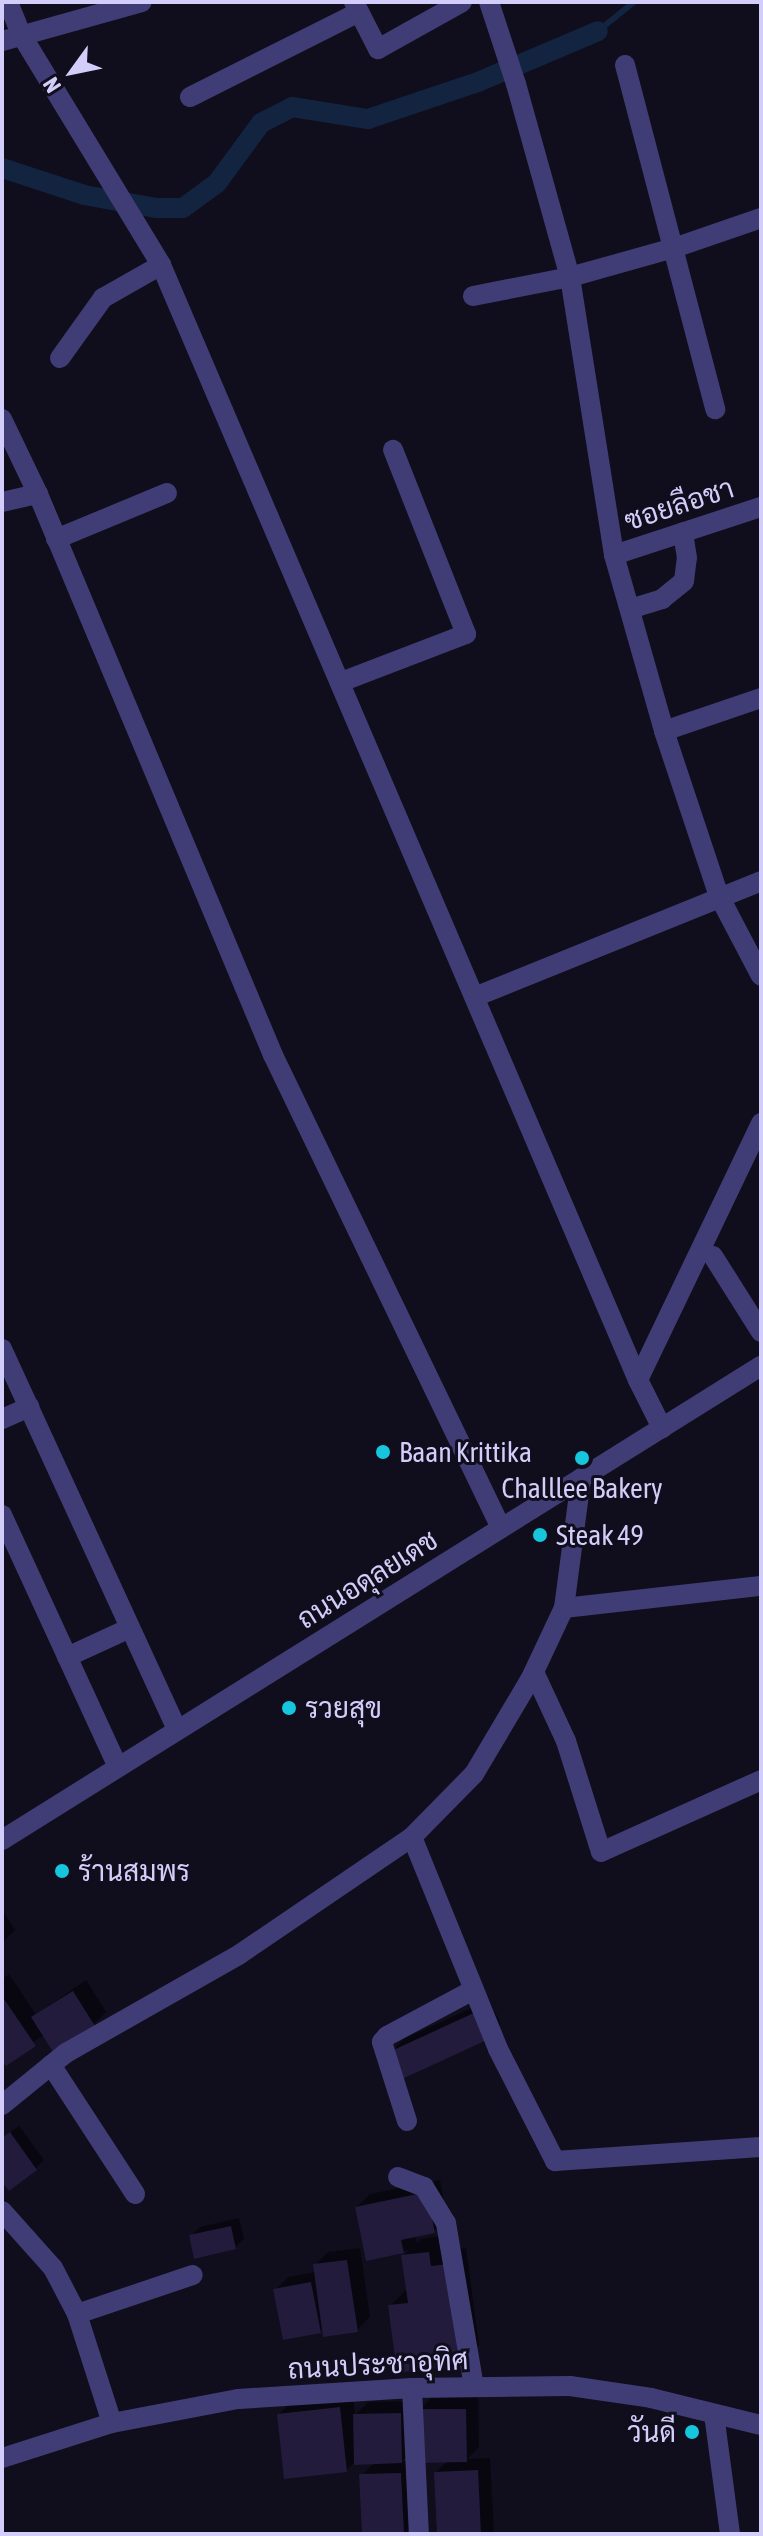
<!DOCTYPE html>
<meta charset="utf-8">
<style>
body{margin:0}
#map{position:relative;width:763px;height:2536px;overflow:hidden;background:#100d1c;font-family:"Asap Condensed",Sarabun,sans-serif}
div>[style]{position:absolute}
.shadow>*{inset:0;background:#0007}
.stream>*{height:6px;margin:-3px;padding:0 3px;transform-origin:3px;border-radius:3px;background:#122440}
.canal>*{height:20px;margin:-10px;padding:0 10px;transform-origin:10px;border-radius:10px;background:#122440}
.building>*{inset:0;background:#221b3b}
.minor>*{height:20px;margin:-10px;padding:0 10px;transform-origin:10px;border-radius:10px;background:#403d76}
.dots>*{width:22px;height:22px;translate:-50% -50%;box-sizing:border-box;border:4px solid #100d1c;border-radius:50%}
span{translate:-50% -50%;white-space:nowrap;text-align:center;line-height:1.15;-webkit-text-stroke:6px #100d1c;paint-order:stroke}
.street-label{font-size:28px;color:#d3cdfa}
.poi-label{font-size:28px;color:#d3cdfa}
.left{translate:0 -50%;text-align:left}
.right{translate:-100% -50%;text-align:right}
.frame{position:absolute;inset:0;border:4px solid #d3cdfa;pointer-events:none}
.north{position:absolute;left:32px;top:32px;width:80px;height:80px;-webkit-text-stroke:6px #100d1c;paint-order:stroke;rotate:237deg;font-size:22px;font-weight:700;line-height:32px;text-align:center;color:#d3cdfa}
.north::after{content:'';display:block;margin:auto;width:28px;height:36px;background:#d3cdfa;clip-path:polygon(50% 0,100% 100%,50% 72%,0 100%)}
</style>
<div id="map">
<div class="shadow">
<div style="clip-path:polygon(2px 1909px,15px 1930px,2px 1943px)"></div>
<div style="clip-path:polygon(9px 1974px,36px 2015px,86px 1980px,106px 2012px,93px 2025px,45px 2034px,2px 2064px,2px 1979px)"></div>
<div style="clip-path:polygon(489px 2000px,501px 2024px,488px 2037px,391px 2052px,404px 2039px)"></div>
<div style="clip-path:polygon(19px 2126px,44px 2160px,36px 2168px,2px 2178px,2px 2138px)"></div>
<div style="clip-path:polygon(440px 2180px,447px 2218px,434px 2231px,415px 2235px,417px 2243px,421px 2239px,446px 2235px,447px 2250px,466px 2248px,479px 2345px,462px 2363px,390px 2306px,408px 2288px,403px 2256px,409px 2250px,368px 2259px,357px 2207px,370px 2194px)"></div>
<div style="clip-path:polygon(239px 2218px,244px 2239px,235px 2247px,191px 2236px,200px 2227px)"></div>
<div style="clip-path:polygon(360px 2248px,370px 2317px,357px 2330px,324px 2327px,320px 2331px,275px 2290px,288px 2277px,316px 2272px,315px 2265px,328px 2252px)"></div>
<div style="clip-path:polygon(353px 2395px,355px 2415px,368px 2402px,413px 2401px,415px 2448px,402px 2461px,413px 2461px,417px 2534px,364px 2534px,362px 2475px,375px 2462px,354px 2463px,346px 2470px,279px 2414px,292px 2401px)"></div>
<div style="clip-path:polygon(478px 2396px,479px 2447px,467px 2459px,490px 2458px,494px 2534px,439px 2534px,436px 2472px,449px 2460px,419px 2410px,432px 2397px)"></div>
</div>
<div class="stream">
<div style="left:598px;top:31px;width:46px;rotate:-38.9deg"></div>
</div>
<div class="canal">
<div style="left:2px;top:168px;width:86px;rotate:18.2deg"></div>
<div style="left:84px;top:195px;width:73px;rotate:10.2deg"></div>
<div style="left:156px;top:208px;width:27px"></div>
<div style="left:183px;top:208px;width:42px;rotate:-36.3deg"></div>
<div style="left:217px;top:183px;width:74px;rotate:-53.7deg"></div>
<div style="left:261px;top:123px;width:35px;rotate:-27deg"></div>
<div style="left:292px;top:107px;width:77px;rotate:9deg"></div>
<div style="left:368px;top:119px;width:116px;rotate:-18.6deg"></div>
<div style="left:478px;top:82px;width:130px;rotate:-23deg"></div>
</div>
<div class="building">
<div style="clip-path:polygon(73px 1991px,95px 2026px,53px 2052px,31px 2017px)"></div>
<div style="clip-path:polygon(2px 1996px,36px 2046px,6px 2066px,2px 2061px)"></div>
<div style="clip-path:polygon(476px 2012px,489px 2039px,402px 2079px,389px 2052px)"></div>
<div style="clip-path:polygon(10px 2132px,37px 2170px,9px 2191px,2px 2182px,2px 2138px)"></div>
<div style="clip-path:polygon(427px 2192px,435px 2233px,401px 2240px,404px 2253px,366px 2261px,355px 2207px)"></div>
<div style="clip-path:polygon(231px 2226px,236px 2249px,194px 2259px,189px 2235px)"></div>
<div style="clip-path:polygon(429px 2252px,431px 2266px,449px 2264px,463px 2364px,397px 2373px,388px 2305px,408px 2303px,401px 2255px)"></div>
<div style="clip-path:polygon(347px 2260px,358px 2332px,323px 2337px,313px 2264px)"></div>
<div style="clip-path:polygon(311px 2282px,321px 2333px,283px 2340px,273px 2289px)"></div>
<div style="clip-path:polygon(340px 2407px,347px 2472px,284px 2479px,277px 2414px)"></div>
<div style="clip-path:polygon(417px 2409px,466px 2409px,467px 2462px,418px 2463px)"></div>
<div style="clip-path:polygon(401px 2413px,402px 2463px,354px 2465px,353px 2414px)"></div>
<div style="clip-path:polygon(478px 2470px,481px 2534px,437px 2534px,434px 2472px)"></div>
<div style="clip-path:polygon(401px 2473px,404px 2534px,362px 2534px,359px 2474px)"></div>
</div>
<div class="minor">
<div style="left:8px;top:2px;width:37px;rotate:68deg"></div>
<div style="left:22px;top:36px;width:268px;rotate:58.7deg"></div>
<div style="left:161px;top:265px;width:1213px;rotate:66.84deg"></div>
<div style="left:638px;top:1380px;width:54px;rotate:63.4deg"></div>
<div style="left:354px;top:2px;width:53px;rotate:62.9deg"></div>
<div style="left:378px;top:49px;width:96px;rotate:-29.2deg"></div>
<div style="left:489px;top:2px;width:86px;rotate:71.8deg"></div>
<div style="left:516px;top:84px;width:200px;rotate:74.4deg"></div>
<div style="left:570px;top:277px;width:281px;rotate:81deg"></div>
<div style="left:614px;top:555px;width:183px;rotate:74.1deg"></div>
<div style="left:664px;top:731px;width:174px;rotate:71.6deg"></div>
<div style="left:719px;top:896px;width:90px;rotate:62.3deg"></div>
<div style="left:2px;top:41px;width:145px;rotate:-15.6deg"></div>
<div style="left:625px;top:65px;width:356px;rotate:75.3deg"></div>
<div style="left:190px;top:97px;width:189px;rotate:-26.7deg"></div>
<div style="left:473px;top:296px;width:99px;rotate:-11.1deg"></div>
<div style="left:570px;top:277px;width:108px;rotate:-15.6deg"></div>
<div style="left:674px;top:248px;width:92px;rotate:-19deg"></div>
<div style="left:60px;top:358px;width:74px;rotate:-54.4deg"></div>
<div style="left:103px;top:298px;width:67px;rotate:-29.6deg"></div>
<div style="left:2px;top:419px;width:83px;rotate:64.4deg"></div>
<div style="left:38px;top:494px;width:608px;rotate:67.27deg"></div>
<div style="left:273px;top:1055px;width:525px;rotate:64.26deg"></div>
<div style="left:2px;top:502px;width:37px;rotate:-13deg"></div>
<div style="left:56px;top:539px;width:120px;rotate:-22.5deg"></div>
<div style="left:614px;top:555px;width:155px;rotate:-18.1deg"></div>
<div style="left:630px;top:609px;width:34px;rotate:-17deg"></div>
<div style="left:662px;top:599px;width:28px;rotate:-39deg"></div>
<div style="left:684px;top:581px;width:23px;rotate:-83deg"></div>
<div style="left:687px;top:558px;width:26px;rotate:-99deg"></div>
<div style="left:341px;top:682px;width:134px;rotate:-21deg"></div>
<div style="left:466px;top:634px;width:198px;rotate:-111.6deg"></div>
<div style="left:664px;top:731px;width:102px;rotate:-18.8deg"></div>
<div style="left:477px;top:996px;width:306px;rotate:-22deg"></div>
<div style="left:713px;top:1256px;width:90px;rotate:57.7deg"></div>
<div style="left:2px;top:1349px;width:419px;rotate:65.3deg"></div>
<div style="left:638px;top:1380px;width:285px;rotate:-64.4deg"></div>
<div style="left:2px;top:1419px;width:30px;rotate:-24deg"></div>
<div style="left:2px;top:1515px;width:277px;rotate:65.3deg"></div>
<div style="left:564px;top:1608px;width:198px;rotate:-6.4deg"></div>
<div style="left:67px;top:1657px;width:69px;rotate:-24.7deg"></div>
<div style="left:534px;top:1672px;width:76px;rotate:65.1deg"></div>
<div style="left:566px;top:1741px;width:116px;rotate:72.5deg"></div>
<div style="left:601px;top:1852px;width:175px;rotate:-24.2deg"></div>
<div style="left:412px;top:1837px;width:229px;rotate:67.9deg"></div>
<div style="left:498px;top:2049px;width:126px;rotate:63deg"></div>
<div style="left:555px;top:2161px;width:206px;rotate:-3.9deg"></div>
<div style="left:2px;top:1840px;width:895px;rotate:-31.99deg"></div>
<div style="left:51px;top:2065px;width:154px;rotate:56.9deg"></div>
<div style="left:2px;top:2105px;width:82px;rotate:-39.1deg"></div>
<div style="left:66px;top:2053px;width:200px;rotate:-29.6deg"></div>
<div style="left:240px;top:1954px;width:208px;rotate:-34.2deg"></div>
<div style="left:412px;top:1837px;width:88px;rotate:-45.5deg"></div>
<div style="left:474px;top:1774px;width:112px;rotate:-59.3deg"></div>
<div style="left:531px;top:1678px;width:77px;rotate:-64.8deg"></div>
<div style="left:564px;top:1608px;width:131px;rotate:-82.5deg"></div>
<div style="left:407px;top:2121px;width:83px;rotate:-107.6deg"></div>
<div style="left:382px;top:2042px;width:8px;rotate:-50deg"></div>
<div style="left:387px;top:2036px;width:98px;rotate:-28.1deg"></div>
<div style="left:398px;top:2177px;width:28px;rotate:21deg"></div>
<div style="left:424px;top:2187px;width:42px;rotate:58.6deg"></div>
<div style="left:446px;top:2223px;width:166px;rotate:80.3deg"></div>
<div style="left:2px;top:2211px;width:76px;rotate:48.2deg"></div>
<div style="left:53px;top:2268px;width:52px;rotate:62.4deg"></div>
<div style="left:77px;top:2314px;width:114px;rotate:72.2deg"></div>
<div style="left:77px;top:2314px;width:122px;rotate:-18.6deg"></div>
<div style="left:412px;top:2388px;width:146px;rotate:87.3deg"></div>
<div style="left:714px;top:2414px;width:121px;rotate:82.4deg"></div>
<div style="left:2px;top:2458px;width:115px;rotate:-17.7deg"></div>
<div style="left:112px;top:2423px;width:128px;rotate:-10.8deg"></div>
<div style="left:238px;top:2399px;width:174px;rotate:-3.6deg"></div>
<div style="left:412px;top:2388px;width:158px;rotate:-0.7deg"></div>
<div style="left:570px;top:2386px;width:82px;rotate:8.4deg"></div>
<div style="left:651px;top:2398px;width:113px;rotate:13.8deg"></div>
</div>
<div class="dots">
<div style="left:383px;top:1452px;background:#16c6dd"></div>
<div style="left:582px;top:1458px;background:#16c6dd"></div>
<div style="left:540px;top:1535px;background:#16c6dd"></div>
<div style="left:289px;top:1708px;background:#16c6dd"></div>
<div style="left:62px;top:1871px;background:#16c6dd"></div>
<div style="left:692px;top:2432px;background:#16c6dd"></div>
</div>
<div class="street-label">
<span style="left:679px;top:504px;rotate:-18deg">ซอยลือชา</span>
<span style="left:367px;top:1579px;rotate:-32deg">ถนนอดุลยเดช</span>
<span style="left:378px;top:2364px;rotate:-3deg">ถนนประชาอุทิศ</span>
</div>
<div class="poi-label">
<span class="left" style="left:399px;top:1452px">Baan Krittika</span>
<span style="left:582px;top:1488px">Challlee Bakery</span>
<span class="left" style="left:556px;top:1535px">Steak 49</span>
<span class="left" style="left:305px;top:1708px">รวยสุข</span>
<span class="left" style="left:78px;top:1871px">ร้านสมพร</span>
<span class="right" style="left:676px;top:2432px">วันดี</span>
</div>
<div class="frame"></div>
<div class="north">N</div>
</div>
